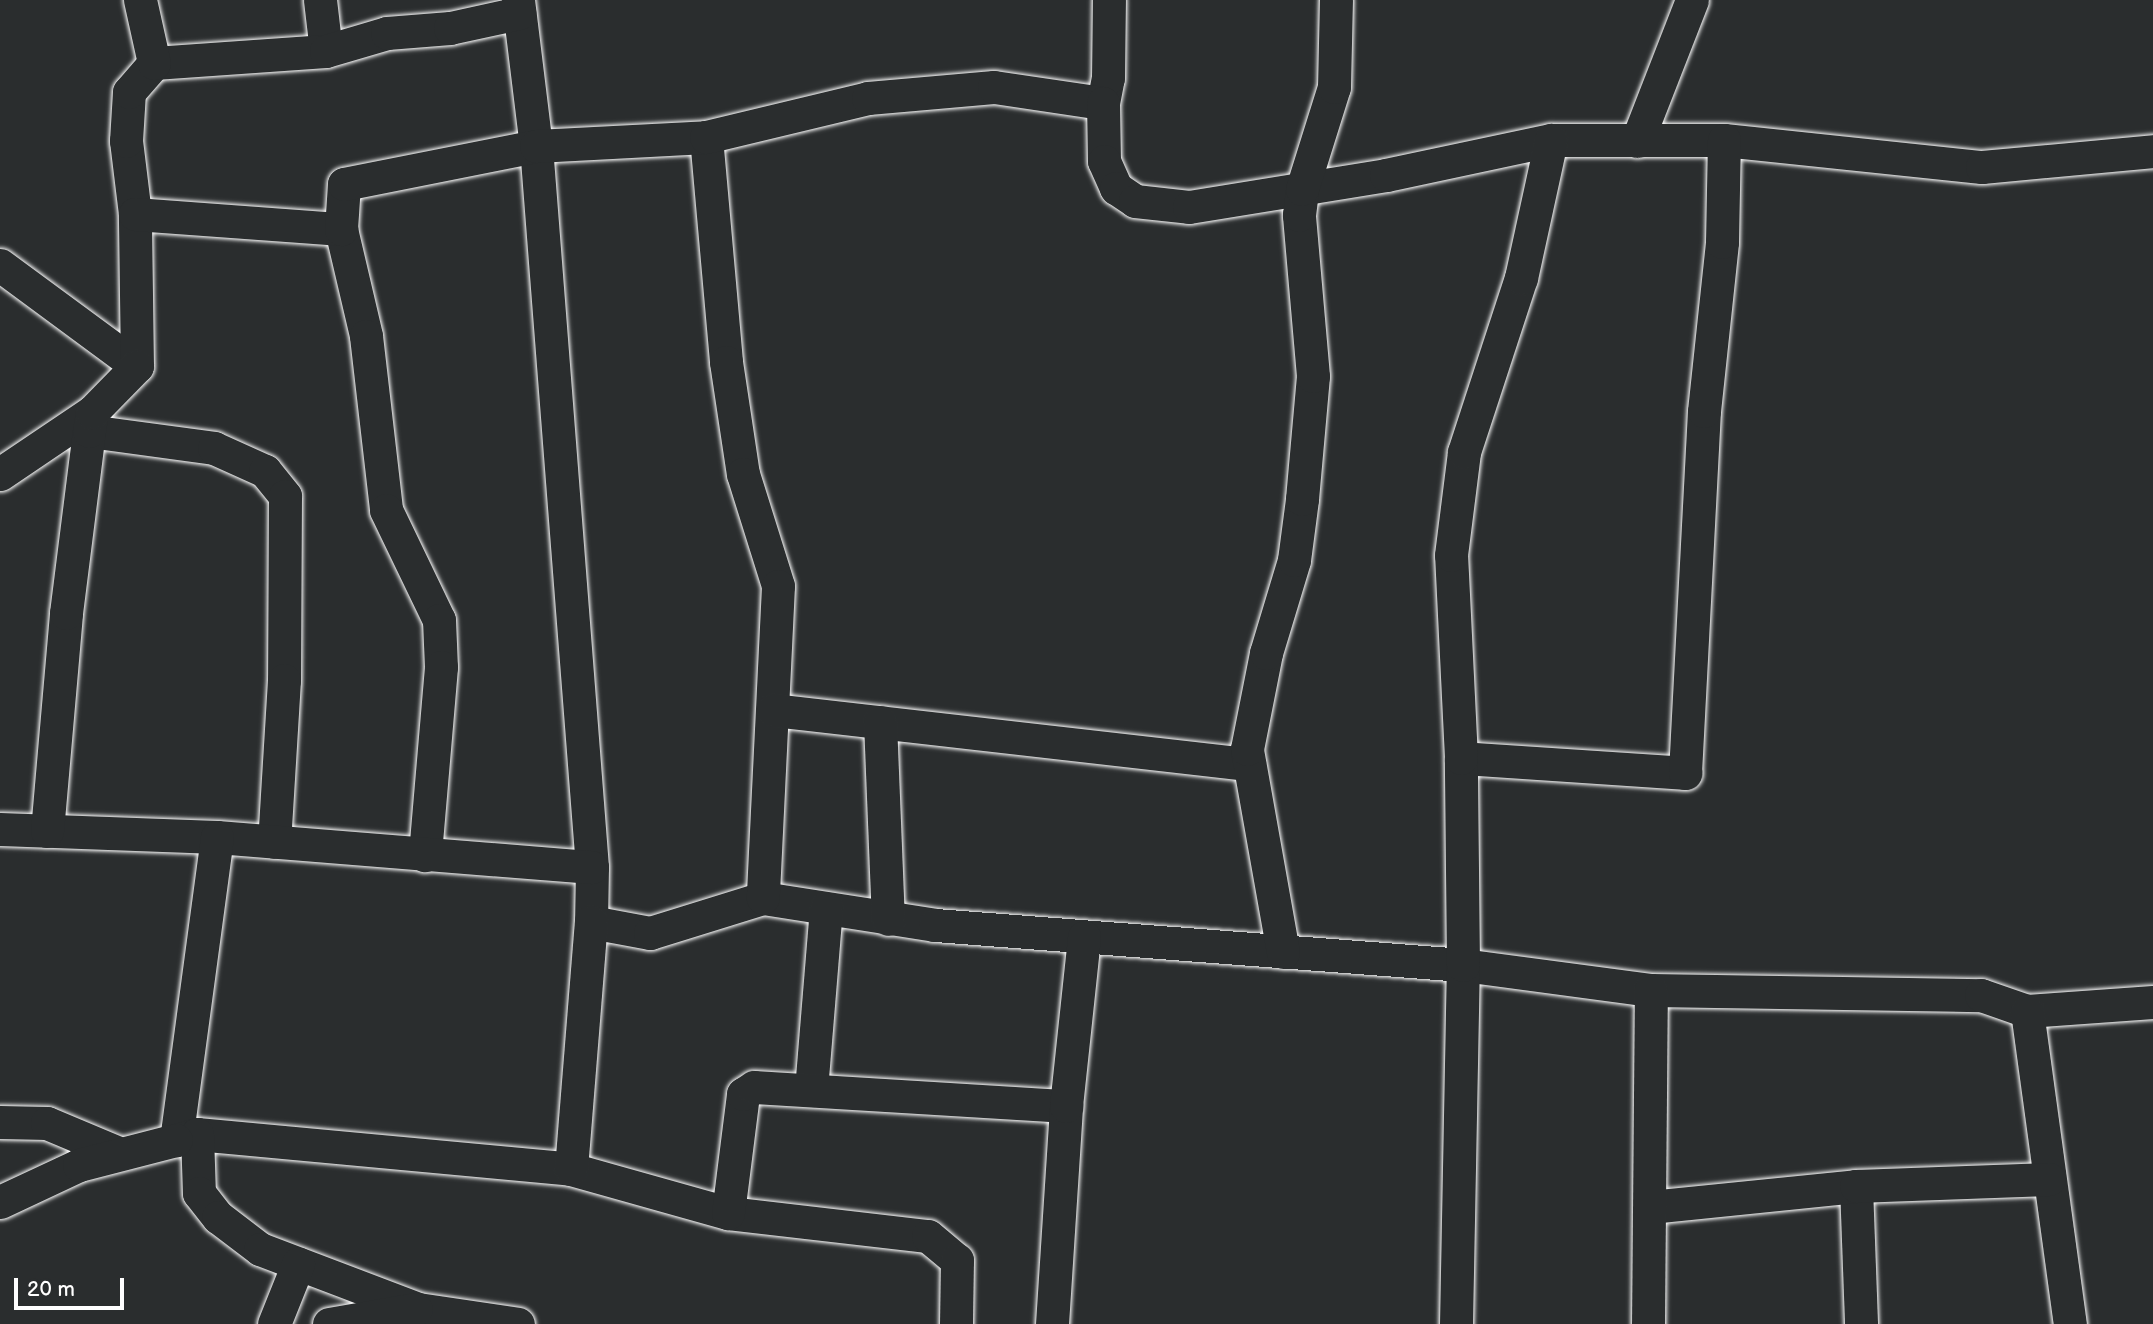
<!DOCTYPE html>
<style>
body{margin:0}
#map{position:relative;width:2153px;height:1324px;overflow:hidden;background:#2a2d2e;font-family:"Balsamiq Sans",sans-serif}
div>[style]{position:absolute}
.roads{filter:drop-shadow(0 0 2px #fff) drop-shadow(0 0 2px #fff)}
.street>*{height:33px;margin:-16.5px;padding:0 16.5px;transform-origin:16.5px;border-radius:16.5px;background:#2a2d2e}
span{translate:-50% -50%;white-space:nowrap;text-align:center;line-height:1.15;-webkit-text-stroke:5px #2a2d2e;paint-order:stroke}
.scale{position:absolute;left:14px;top:1278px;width:110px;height:32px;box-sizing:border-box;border:4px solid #fff;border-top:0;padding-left:9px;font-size:21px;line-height:24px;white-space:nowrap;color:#fff;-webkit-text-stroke:5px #2a2d2e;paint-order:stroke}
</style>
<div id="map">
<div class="roads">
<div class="street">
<div style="left:320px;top:0;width:51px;rotate:83.3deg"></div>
<div style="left:518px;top:0;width:147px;rotate:83deg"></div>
<div style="left:536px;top:146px;width:723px;rotate:85.56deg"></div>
<div style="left:592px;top:867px;width:55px;rotate:91deg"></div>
<div style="left:591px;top:922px;width:60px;rotate:10.6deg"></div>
<div style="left:650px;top:933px;width:118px;rotate:-17.2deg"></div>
<div style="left:763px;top:898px;width:174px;rotate:8.9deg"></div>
<div style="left:935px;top:925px;width:530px;rotate:4.33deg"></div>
<div style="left:1463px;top:965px;width:190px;rotate:7.6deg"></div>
<div style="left:1651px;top:990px;width:330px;rotate:0.9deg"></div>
<div style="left:1981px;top:995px;width:49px;rotate:19.2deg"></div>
<div style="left:2027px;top:1011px;width:126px;rotate:-4.1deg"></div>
<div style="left:154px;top:63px;width:172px;rotate:-4deg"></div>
<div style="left:326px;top:51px;width:64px;rotate:-16.4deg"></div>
<div style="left:387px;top:33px;width:63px;rotate:-4.5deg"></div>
<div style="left:450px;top:28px;width:71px;rotate:-12.3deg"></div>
<div style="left:1103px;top:103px;width:25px;rotate:-79deg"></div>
<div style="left:1108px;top:78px;width:78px;rotate:-89.3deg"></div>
<div style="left:706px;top:137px;width:226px;rotate:84.9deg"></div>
<div style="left:726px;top:362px;width:113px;rotate:81.4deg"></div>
<div style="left:743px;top:474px;width:117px;rotate:72.6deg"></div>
<div style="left:778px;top:586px;width:312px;rotate:92.8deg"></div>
<div style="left:1637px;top:141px;width:151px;rotate:-68.7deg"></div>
<div style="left:135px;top:214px;width:74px;rotate:-97deg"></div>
<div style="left:126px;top:141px;width:49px;rotate:-86.5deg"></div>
<div style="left:129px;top:92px;width:38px;rotate:-49deg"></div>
<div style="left:154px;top:63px;width:65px;rotate:-102.5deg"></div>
<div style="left:341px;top:229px;width:110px;rotate:76.8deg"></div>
<div style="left:366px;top:336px;width:175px;rotate:83.4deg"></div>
<div style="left:386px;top:510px;width:122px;rotate:64.3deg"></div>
<div style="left:439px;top:620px;width:47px;rotate:87.6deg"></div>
<div style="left:441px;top:667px;width:189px;rotate:94.9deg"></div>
<div style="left:0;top:265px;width:170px;rotate:36.4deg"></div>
<div style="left:137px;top:366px;width:152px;rotate:-90.8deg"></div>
<div style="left:135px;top:214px;width:207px;rotate:4.2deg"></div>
<div style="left:341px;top:229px;width:45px;rotate:-86.2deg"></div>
<div style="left:344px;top:184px;width:196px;rotate:-11.2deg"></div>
<div style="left:536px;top:146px;width:170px;rotate:-3deg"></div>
<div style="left:706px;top:137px;width:167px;rotate:-13.5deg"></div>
<div style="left:868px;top:98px;width:126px;rotate:-5deg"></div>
<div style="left:994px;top:87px;width:110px;rotate:8.4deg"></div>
<div style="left:1103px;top:103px;width:58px;rotate:89deg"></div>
<div style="left:1104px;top:161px;width:30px;rotate:66deg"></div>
<div style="left:1116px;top:188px;width:23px;rotate:34deg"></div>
<div style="left:1135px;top:201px;width:54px;rotate:6.3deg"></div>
<div style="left:1189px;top:207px;width:200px;rotate:-9.2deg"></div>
<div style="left:1386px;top:175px;width:169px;rotate:-12deg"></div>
<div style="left:1551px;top:140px;width:173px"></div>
<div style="left:1724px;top:140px;width:259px;rotate:6deg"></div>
<div style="left:1982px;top:167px;width:172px;rotate:-5.3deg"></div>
<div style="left:89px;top:431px;width:126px;rotate:7.7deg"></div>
<div style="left:214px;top:448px;width:56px;rotate:24.3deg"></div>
<div style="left:265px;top:471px;width:32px;rotate:51deg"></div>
<div style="left:285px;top:496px;width:184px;rotate:90.3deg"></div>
<div style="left:284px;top:680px;width:162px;rotate:93.5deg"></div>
<div style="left:0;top:474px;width:111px;rotate:-34deg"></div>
<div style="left:773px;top:710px;width:479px;rotate:6.5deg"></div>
<div style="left:880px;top:722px;width:197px;rotate:87.7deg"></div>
<div style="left:1461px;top:758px;width:225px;rotate:3.8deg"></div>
<div style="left:1685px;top:773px;width:362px;rotate:-87deg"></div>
<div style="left:1704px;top:411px;width:170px;rotate:-83.9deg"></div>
<div style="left:1722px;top:242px;width:102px;rotate:-88.9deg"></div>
<div style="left:0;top:829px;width:217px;rotate:2.1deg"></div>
<div style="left:217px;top:837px;width:376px;rotate:4.6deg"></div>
<div style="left:47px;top:831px;width:219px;rotate:-85deg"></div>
<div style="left:66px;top:613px;width:183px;rotate:-82.8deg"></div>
<div style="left:89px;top:431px;width:19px;rotate:-81deg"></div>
<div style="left:92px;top:412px;width:64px;rotate:-45.6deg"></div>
<div style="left:217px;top:837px;width:306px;rotate:97.7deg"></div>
<div style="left:176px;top:1140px;width:22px;rotate:-16deg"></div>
<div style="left:197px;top:1134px;width:376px;rotate:5.3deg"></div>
<div style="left:571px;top:1169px;width:163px;rotate:15.7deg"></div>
<div style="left:728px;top:1213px;width:201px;rotate:6.6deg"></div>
<div style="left:928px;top:1236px;width:38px;rotate:40deg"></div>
<div style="left:957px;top:1260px;width:64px;rotate:90.9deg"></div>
<div style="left:1283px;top:952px;width:206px;rotate:-100.1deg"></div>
<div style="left:1247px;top:749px;width:98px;rotate:-78.8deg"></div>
<div style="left:1266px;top:653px;width:97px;rotate:-73.2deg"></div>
<div style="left:1294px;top:560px;width:62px;rotate:-82.5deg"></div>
<div style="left:1302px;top:499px;width:123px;rotate:-84.9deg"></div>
<div style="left:1313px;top:376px;width:162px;rotate:-95deg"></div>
<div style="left:1299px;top:215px;width:26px;rotate:-83deg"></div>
<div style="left:1302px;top:189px;width:107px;rotate:-72.6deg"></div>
<div style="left:1334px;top:87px;width:87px;rotate:-88.7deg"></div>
<div style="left:2027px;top:1011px;width:316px;rotate:82.2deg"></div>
<div style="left:811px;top:1090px;width:182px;rotate:-85.3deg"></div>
<div style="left:0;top:1122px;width:47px;rotate:1.2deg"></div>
<div style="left:47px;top:1123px;width:75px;rotate:22.8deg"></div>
<div style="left:197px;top:1134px;width:59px;rotate:88.1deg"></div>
<div style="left:199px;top:1193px;width:31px;rotate:52deg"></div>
<div style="left:218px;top:1217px;width:53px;rotate:37.3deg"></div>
<div style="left:260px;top:1249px;width:169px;rotate:20.8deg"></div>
<div style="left:418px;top:1309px;width:101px;rotate:8.5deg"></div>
<div style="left:571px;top:1169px;width:248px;rotate:-85.4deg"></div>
<div style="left:1856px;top:1186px;width:138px;rotate:87.9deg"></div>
<div style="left:0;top:1202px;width:87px;rotate:-25.1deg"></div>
<div style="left:79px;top:1165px;width:100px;rotate:-14.5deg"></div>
<div style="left:1650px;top:1207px;width:207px;rotate:-5.8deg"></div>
<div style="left:1856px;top:1186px;width:193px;rotate:-2.1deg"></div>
<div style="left:728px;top:1213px;width:120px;rotate:-82.8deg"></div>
<div style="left:743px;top:1094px;width:13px;rotate:-32deg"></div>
<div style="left:754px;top:1087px;width:313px;rotate:3.5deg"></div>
<div style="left:274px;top:1324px;width:65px;rotate:-68.2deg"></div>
<div style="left:329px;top:1324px;width:88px;rotate:-9.8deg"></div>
<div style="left:1052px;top:1324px;width:218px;rotate:-86.3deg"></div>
<div style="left:1066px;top:1106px;width:170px;rotate:-83.9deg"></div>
<div style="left:1456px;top:1324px;width:359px;rotate:-88.9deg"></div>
<div style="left:1463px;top:965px;width:207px;rotate:-90.6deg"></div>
<div style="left:1461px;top:758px;width:203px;rotate:-92.8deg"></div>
<div style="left:1451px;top:555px;width:104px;rotate:-82.8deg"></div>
<div style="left:1464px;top:452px;width:183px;rotate:-71.9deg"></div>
<div style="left:1521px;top:278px;width:141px;rotate:-77.7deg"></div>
<div style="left:1648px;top:1324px;width:334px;rotate:-89.5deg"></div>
</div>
</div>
<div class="scale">20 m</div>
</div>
